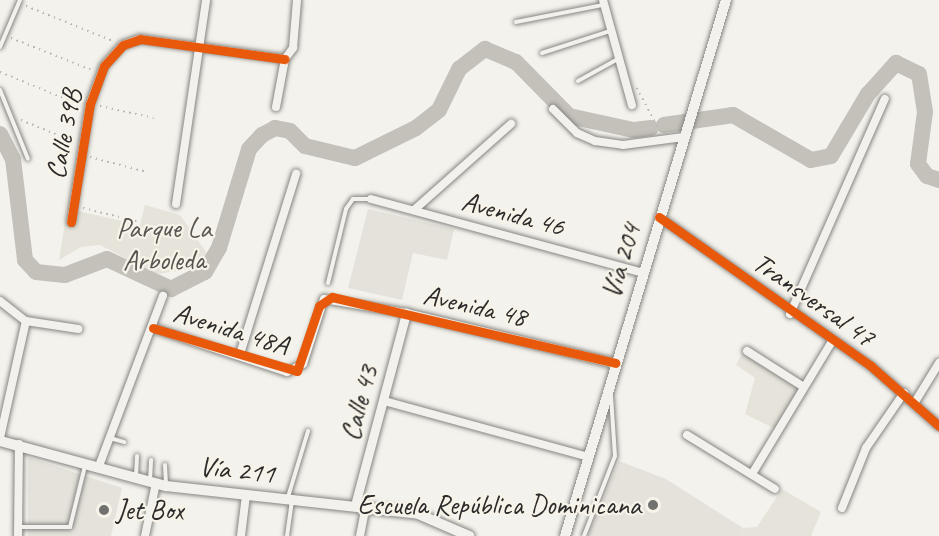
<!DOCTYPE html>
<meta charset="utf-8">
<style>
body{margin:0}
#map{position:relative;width:939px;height:536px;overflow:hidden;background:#f4f2ec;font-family:Caveat,sans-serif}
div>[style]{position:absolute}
.built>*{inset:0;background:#e5e2db}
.green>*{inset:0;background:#e6e3da}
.river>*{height:16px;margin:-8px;padding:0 8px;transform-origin:8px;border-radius:8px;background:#c4c1ba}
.path>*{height:1.5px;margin-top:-0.75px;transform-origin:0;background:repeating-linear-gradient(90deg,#b8b7b5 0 1.5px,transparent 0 6px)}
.roads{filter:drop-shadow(0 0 2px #858582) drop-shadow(0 0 2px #858582)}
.service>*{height:4px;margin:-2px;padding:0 2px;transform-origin:2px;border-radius:2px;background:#f2f1ed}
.minor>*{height:8px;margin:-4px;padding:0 4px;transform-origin:4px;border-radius:4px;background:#f2f1ed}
.tertiary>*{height:9px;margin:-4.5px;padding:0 4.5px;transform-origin:4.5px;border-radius:4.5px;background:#f2f1ed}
.secondary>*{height:10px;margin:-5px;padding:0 5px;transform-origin:5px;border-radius:5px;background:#f2f1ed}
.cycleway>*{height:9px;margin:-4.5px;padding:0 4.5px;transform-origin:4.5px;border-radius:4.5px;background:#e8590c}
.dots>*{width:16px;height:16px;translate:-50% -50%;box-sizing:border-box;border:3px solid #f7f3e8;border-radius:50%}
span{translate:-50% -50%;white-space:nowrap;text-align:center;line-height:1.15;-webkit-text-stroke:4.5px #f7f3e8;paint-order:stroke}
.street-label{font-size:28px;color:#2b2b2b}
.park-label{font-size:28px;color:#575653}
.poi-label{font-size:28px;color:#2b2b2b}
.right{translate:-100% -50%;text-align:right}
.left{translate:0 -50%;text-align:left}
</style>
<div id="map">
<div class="built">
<div style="clip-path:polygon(368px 209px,454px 229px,447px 260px,413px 253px,402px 300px,348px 288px)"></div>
<div style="clip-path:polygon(28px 457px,122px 488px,111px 536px,28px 536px)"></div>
<div style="clip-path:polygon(619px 461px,666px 479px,743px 528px,738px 536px,588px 536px)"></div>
</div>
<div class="green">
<div style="clip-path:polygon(145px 205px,180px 215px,209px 256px,190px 269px,157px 274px,100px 245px,81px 247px,59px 260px,65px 223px,75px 224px,78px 211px,140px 225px)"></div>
<div style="clip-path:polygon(742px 353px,799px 389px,775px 429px,745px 414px,755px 378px,736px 365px)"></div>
<div style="clip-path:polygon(782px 489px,821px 512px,811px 536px,738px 536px,743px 528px,757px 527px)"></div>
</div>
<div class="river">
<div style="left:664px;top:125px;width:70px;rotate:-8.2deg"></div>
<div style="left:733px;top:115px;width:90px;rotate:30deg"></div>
<div style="left:811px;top:160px;width:20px;rotate:-11deg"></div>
<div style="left:831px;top:156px;width:72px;rotate:-59.2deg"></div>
<div style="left:868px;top:94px;width:42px;rotate:-47.9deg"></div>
<div style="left:896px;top:63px;width:25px;rotate:26deg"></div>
<div style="left:919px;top:74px;width:38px;rotate:81deg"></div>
<div style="left:925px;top:112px;width:52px;rotate:97.7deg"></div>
<div style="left:918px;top:164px;width:15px;rotate:53deg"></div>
<div style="left:927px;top:176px;width:13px;rotate:18deg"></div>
<div style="left:0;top:134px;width:28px;rotate:63deg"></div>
<div style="left:13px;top:159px;width:102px;rotate:83.2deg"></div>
<div style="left:25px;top:260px;width:16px;rotate:47deg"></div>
<div style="left:36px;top:272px;width:29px;rotate:6deg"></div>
<div style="left:65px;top:275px;width:45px;rotate:-20.9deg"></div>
<div style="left:107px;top:259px;width:71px;rotate:25.1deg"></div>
<div style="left:171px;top:289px;width:38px;rotate:-27deg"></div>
<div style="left:205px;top:272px;width:28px;rotate:-60deg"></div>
<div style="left:219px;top:248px;width:103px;rotate:-73.1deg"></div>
<div style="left:249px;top:149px;width:19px;rotate:-47deg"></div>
<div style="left:262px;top:135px;width:15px;rotate:-28deg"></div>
<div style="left:275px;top:128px;width:15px;rotate:11deg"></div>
<div style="left:290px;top:131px;width:21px;rotate:45deg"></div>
<div style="left:305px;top:146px;width:51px;rotate:13.5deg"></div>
<div style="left:355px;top:158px;width:68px;rotate:-26.2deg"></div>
<div style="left:416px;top:128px;width:29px;rotate:-38deg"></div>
<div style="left:439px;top:110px;width:46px;rotate:-64deg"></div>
<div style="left:459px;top:69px;width:33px;rotate:-38deg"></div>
<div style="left:485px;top:49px;width:34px;rotate:23deg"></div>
<div style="left:516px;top:62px;width:76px;rotate:45.5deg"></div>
<div style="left:569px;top:116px;width:66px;rotate:12.2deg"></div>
<div style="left:634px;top:130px;width:17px;rotate:-7deg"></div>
</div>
<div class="path">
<div style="left:26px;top:6px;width:94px;rotate:21.9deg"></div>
<div style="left:11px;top:38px;width:87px;rotate:21.6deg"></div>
<div style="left:0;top:72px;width:87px;rotate:22.4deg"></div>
<div style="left:637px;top:88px;width:49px;rotate:61.9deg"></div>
<div style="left:100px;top:106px;width:55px;rotate:12.5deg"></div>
<div style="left:21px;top:120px;width:58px;rotate:22.2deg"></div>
<div style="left:90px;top:157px;width:59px;rotate:14.7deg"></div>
<div style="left:83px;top:208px;width:55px;rotate:13.8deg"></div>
</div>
<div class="roads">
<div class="service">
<div style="left:516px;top:22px;width:89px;rotate:-11.1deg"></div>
<div style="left:0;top:47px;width:51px;rotate:-66.9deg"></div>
<div style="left:542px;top:53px;width:71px;rotate:-17.9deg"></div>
<div style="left:578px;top:81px;width:46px;rotate:-28.8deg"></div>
<div style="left:0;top:90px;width:74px;rotate:67.9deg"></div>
<div style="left:328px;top:283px;width:76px;rotate:-76.3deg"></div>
<div style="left:346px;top:209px;width:12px;rotate:-55deg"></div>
<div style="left:353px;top:199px;width:17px"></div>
<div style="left:110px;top:438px;width:15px;rotate:16deg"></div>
<div style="left:165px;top:465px;width:20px;rotate:87deg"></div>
<div style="left:136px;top:476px;width:20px;rotate:-87deg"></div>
<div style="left:150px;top:481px;width:21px;rotate:-87deg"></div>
<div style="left:288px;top:497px;width:69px;rotate:-73.1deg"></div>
<div style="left:18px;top:527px;width:52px"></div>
<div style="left:70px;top:527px;width:63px;rotate:-76.2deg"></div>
<div style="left:287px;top:536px;width:36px;rotate:-82deg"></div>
<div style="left:584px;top:536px;width:86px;rotate:-68.8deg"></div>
<div style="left:615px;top:456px;width:60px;rotate:-93.8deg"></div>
</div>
<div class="minor">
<div style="left:603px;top:0;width:109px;rotate:74.6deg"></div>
<div style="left:276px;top:107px;width:49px;rotate:-79.4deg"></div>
<div style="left:285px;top:59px;width:14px;rotate:-54deg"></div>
<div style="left:293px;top:48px;width:48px;rotate:-85.2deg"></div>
<div style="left:553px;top:109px;width:34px;rotate:45deg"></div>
<div style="left:577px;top:133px;width:20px;rotate:24deg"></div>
<div style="left:595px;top:141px;width:28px;rotate:8deg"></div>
<div style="left:623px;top:145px;width:61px;rotate:-7.6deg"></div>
<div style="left:371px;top:199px;width:282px;rotate:15.2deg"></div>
<div style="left:176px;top:204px;width:206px;rotate:-81.6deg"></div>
<div style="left:414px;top:210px;width:130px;rotate:-41.6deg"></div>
<div style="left:659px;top:217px;width:259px;rotate:35.1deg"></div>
<div style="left:871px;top:366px;width:91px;rotate:41.4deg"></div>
<div style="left:71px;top:222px;width:120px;rotate:-80.9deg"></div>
<div style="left:90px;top:104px;width:40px;rotate:-69.8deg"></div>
<div style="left:104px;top:66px;width:28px;rotate:-48deg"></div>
<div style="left:123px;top:45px;width:18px;rotate:-19deg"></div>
<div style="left:140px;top:39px;width:146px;rotate:7.9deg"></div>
<div style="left:0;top:301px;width:33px;rotate:38deg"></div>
<div style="left:26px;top:321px;width:53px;rotate:8.7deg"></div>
<div style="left:790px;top:314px;width:235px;rotate:-66.2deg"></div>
<div style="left:153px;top:328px;width:141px;rotate:18.2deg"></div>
<div style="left:287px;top:372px;width:18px;rotate:-27deg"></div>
<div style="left:303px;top:364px;width:68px;rotate:-72.1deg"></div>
<div style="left:324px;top:299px;width:83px;rotate:9.7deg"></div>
<div style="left:747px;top:351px;width:67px;rotate:32.3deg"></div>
<div style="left:240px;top:354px;width:189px;rotate:-72.7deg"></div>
<div style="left:384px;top:401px;width:213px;rotate:15.3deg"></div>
<div style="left:915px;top:402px;width:46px;rotate:-58.4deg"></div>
<div style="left:687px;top:435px;width:103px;rotate:31.5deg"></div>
<div style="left:0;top:438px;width:120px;rotate:-77.5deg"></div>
<div style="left:99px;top:466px;width:182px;rotate:-69.4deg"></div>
<div style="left:752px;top:474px;width:153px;rotate:-58.9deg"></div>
<div style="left:842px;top:508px;width:65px;rotate:-68.2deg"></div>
<div style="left:866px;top:448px;width:67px;rotate:-55.4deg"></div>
<div style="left:18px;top:536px;width:92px;rotate:-89.4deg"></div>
<div style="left:145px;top:536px;width:54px;rotate:-78.3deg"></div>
<div style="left:241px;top:536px;width:39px;rotate:-83deg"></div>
<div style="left:360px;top:536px;width:31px;rotate:-79deg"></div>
</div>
<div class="tertiary">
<div style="left:355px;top:505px;width:199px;rotate:-75.1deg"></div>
<div style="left:406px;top:313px;width:215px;rotate:13.5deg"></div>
</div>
<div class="secondary">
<div style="left:0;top:441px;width:172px;rotate:15.2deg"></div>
<div style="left:166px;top:486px;width:254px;rotate:6.3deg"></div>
<div style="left:418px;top:514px;width:56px;rotate:23.3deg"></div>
<div style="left:565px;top:536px;width:560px;rotate:-73.28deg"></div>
</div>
</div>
<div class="cycleway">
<div style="left:659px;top:217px;width:259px;rotate:35.1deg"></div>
<div style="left:871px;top:366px;width:91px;rotate:41.4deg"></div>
<div style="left:71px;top:222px;width:120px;rotate:-80.9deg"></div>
<div style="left:90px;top:104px;width:40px;rotate:-69.8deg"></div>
<div style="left:104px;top:66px;width:28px;rotate:-48deg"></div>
<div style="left:123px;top:45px;width:18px;rotate:-19deg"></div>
<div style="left:140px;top:39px;width:146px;rotate:7.9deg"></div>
<div style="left:153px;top:328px;width:150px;rotate:16.6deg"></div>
<div style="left:297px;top:371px;width:69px;rotate:-71.3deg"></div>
<div style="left:319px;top:306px;width:16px;rotate:-35deg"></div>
<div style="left:332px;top:297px;width:291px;rotate:13.1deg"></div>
</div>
<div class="dots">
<div style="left:653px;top:505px;background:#71716f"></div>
<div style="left:104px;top:510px;background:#71716f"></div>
</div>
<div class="street-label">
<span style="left:64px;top:134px;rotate:-79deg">Calle 39B</span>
<span style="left:513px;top:214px;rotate:15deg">Avenida 46</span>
<span style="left:621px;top:261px;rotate:-73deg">Vía 204</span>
<span style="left:814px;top:300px;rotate:35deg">Transversal 47</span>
<span style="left:475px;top:306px;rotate:13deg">Avenida 48</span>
<span style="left:231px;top:329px;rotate:17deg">Avenida 48A</span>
<span style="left:359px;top:403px;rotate:-75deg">Calle 43</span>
<span style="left:237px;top:470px;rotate:6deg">Vía 211</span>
</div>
<div class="park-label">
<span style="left:164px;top:244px">Parque La<br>Arboleda</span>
</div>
<div class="poi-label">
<span class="right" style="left:641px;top:505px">Escuela República Dominicana</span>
<span class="left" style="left:116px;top:510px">Jet Box</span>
</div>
</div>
